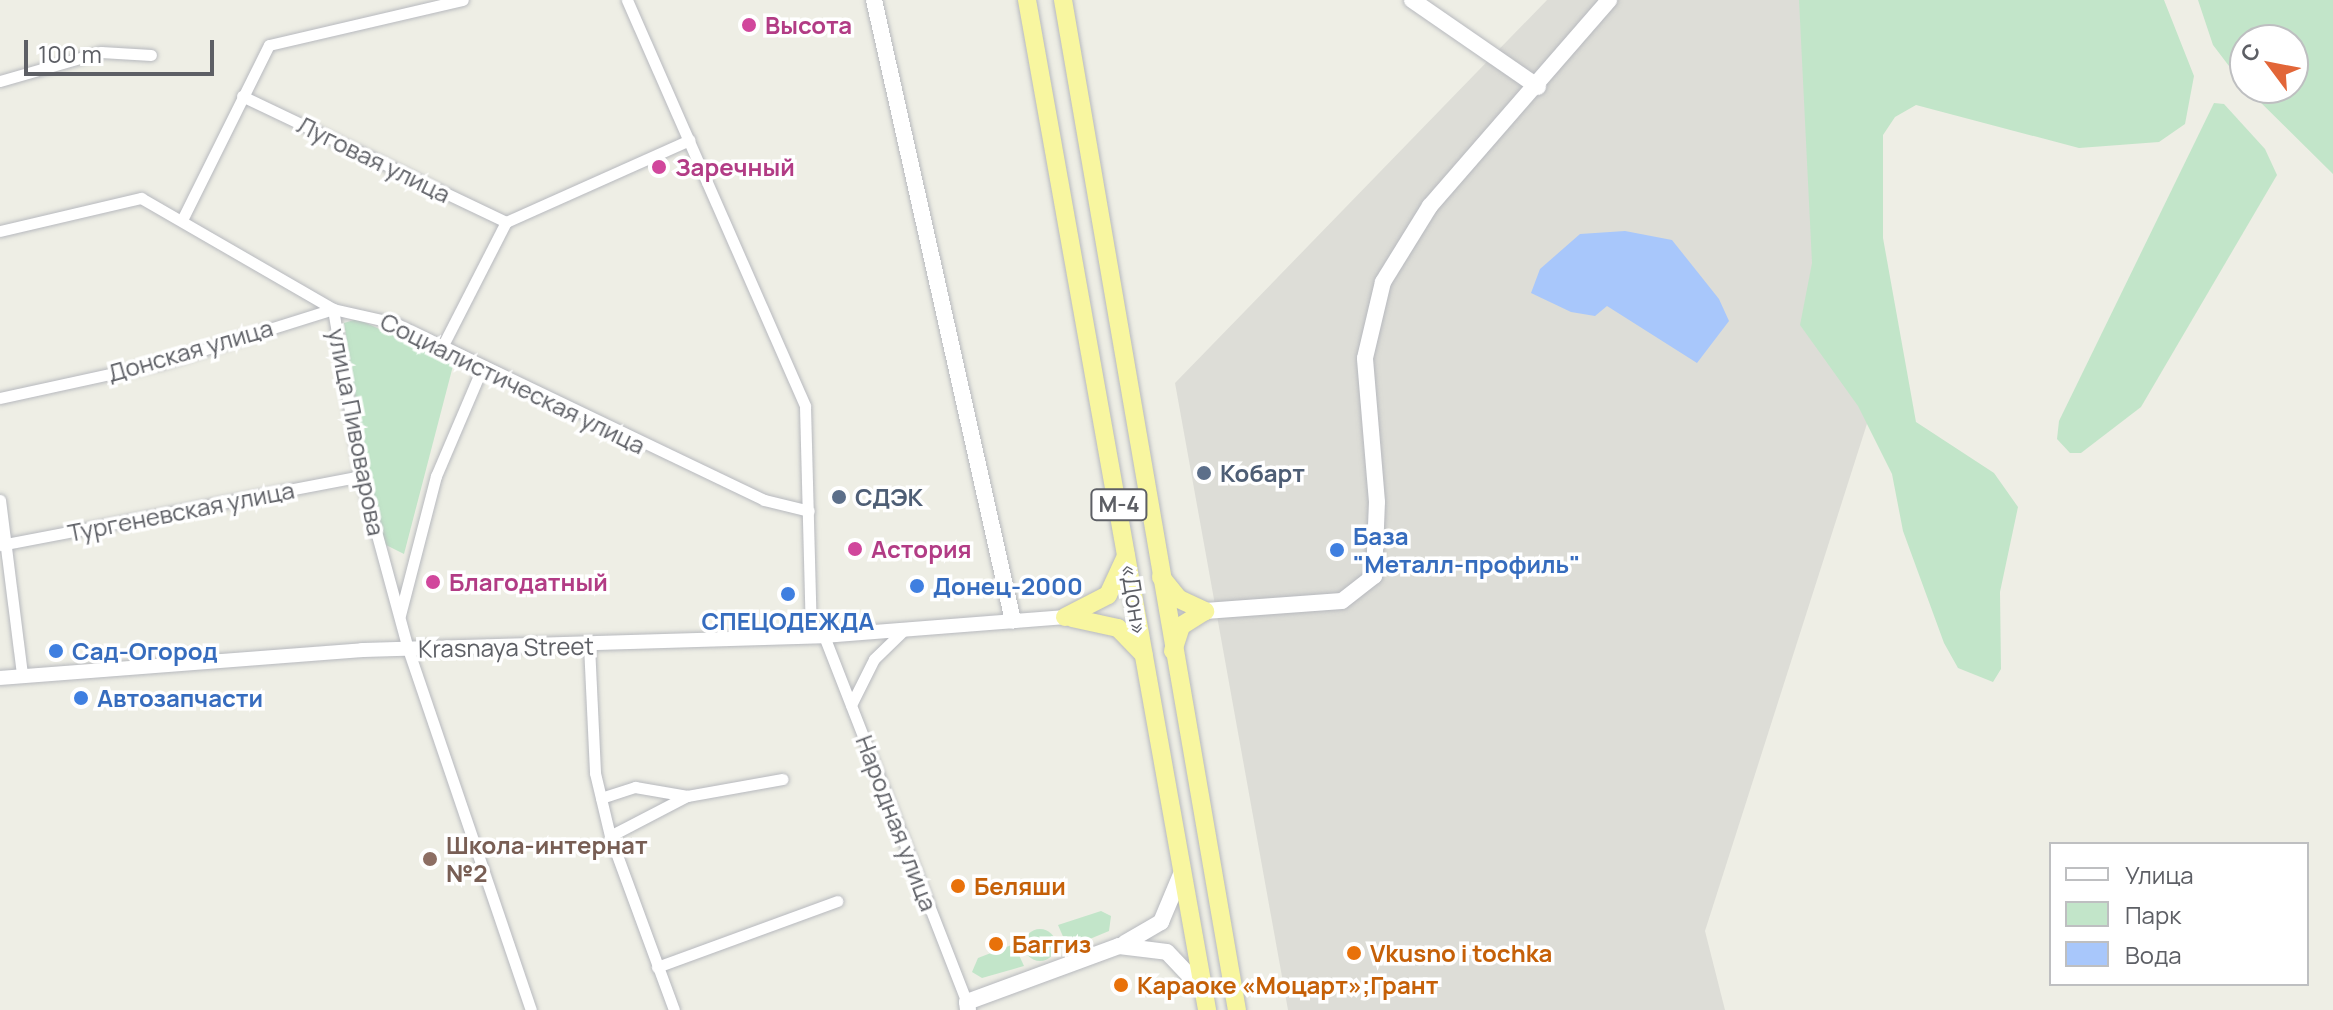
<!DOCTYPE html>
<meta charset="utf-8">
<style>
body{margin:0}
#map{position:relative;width:2333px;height:1010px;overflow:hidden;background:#eeeee5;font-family:Manrope,sans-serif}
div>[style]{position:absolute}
.industrial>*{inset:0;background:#ddddd7}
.green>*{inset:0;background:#c2e5c9}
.round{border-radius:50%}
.water>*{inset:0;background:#a8c7fb}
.roads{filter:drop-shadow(0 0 2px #b7b9be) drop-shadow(0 0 2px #b7b9be)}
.minor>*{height:11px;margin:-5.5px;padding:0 5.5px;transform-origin:5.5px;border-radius:5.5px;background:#fff}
.tertiary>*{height:14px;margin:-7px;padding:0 7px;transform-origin:7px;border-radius:7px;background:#fff}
.secondary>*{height:16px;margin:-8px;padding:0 8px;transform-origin:8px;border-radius:8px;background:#fff}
.trunk>*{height:18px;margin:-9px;padding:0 9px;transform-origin:9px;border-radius:9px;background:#f8f6a0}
.dots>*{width:22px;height:22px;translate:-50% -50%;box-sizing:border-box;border:4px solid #fff;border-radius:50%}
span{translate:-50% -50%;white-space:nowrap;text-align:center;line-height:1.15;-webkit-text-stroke:7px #fff;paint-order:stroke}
.shield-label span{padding:2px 6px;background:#fff;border:2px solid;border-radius:6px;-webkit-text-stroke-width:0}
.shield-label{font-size:22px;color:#5d5f65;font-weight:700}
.hotel-label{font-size:24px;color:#b23c85;font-weight:700}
.left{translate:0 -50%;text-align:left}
.street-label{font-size:24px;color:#5d5f65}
.service-label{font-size:24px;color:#4e5e75;font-weight:700}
.shop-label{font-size:24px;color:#366cbe;font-weight:700}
.education-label{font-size:24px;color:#785e54;font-weight:700}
.food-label{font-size:24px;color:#c56008;font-weight:700}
.legend{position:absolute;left:2049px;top:842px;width:260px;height:144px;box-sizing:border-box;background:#fff;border:2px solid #bebfc1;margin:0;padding:10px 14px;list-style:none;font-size:24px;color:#5d5f65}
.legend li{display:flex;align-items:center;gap:16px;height:40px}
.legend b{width:40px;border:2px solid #bebfc1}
.north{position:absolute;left:2229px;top:24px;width:80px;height:80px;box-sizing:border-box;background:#fff;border:2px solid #bebfc1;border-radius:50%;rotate:302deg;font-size:22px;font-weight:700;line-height:32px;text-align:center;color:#5d5f65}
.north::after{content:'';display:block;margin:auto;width:28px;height:36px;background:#e26638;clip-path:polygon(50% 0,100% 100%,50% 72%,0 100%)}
.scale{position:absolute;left:24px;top:40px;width:190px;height:36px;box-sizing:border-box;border:4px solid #5d5f65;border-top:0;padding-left:10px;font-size:24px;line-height:28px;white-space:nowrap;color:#5d5f65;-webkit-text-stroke:6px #fff;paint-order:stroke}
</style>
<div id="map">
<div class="industrial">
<div style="clip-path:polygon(1547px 0,1847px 0,1887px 361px,1705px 931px,1725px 1010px,1288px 1010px,1175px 383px)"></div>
</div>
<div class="green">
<div style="clip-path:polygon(1799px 0,2164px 0,2194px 76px,2185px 124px,2159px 142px,2079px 148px,1916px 105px,1895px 117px,1883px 135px,1883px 238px,1916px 422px,1994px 473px,2018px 507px,2000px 592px,2001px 669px,1993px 682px,1958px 668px,1944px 643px,1903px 531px,1892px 474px,1858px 406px,1800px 325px,1812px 263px)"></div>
<div style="clip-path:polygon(2198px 0,2333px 0,2333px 174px,2246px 88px,2293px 88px,2293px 40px,2245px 40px,2245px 87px,2213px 45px)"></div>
<div style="clip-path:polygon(2214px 103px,2224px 104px,2265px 149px,2277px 175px,2141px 407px,2081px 453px,2070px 453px,2057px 439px,2059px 421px)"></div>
<div style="clip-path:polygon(357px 319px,454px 362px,404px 554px,384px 544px,365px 465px,344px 323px)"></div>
<div style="clip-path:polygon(1101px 911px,1111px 916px,1109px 931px,1068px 948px,1058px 925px)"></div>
<div class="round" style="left:1024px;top:929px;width:32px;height:32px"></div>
<div style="clip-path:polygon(1014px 944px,1024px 966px,982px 978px,972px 972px,978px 958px)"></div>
</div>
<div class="water">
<div style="clip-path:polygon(1625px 231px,1672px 240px,1719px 299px,1729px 321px,1697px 363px,1607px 306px,1595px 316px,1571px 312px,1531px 293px,1540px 269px,1580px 234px)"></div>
</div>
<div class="roads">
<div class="minor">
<div style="left:627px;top:0;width:443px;rotate:66.3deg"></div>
<div style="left:805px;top:406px;width:230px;rotate:88.5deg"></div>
<div style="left:0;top:81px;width:105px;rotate:-16deg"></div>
<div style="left:101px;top:52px;width:50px;rotate:3.4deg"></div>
<div style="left:242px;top:96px;width:293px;rotate:25.5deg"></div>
<div style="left:183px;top:218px;width:193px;rotate:-63.6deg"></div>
<div style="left:269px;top:45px;width:199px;rotate:-13.1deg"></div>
<div style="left:0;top:231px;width:145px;rotate:-13.2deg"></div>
<div style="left:141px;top:198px;width:222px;rotate:30deg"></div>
<div style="left:333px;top:309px;width:64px;rotate:12.7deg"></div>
<div style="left:395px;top:323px;width:409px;rotate:25.6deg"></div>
<div style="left:764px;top:500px;width:46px;rotate:13.7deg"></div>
<div style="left:443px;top:345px;width:138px;rotate:-62.9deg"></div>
<div style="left:506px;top:222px;width:201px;rotate:-24.1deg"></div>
<div style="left:0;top:398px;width:165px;rotate:-12.3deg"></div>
<div style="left:161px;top:363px;width:180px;rotate:-17.4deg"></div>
<div style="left:333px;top:309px;width:169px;rotate:80.5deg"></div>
<div style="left:361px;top:476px;width:179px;rotate:74.8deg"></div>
<div style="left:408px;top:649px;width:381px;rotate:71.2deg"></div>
<div style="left:0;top:500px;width:175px;rotate:82.8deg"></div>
<div style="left:0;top:545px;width:368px;rotate:-10.8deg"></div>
<div style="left:400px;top:615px;width:144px;rotate:-75.5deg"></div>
<div style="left:436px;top:476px;width:120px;rotate:-66.9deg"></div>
<div style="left:824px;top:636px;width:393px;rotate:68.7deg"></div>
<div style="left:589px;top:645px;width:128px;rotate:87.3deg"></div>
<div style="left:595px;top:773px;width:65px;rotate:76.6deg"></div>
<div style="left:610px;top:836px;width:185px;rotate:69.8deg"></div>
<div style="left:851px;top:705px;width:51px;rotate:-63.4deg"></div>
<div style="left:874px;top:659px;width:43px;rotate:-44.1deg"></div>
<div style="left:601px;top:798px;width:36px;rotate:-18deg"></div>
<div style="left:635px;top:787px;width:53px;rotate:9.8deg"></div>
<div style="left:610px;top:836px;width:87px;rotate:-27.5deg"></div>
<div style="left:687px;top:796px;width:97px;rotate:-10.1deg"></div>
<div style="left:657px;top:967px;width:192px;rotate:-20.1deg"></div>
</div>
<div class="tertiary">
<div style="left:0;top:678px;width:363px;rotate:-4.4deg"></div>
<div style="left:362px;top:650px;width:462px;rotate:-1.7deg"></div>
<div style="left:824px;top:636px;width:242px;rotate:-4.5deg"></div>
</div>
<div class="secondary">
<div style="left:874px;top:0;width:636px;rotate:77.38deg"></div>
<div style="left:1412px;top:0;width:153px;rotate:34.6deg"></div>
<div style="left:1205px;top:611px;width:137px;rotate:-4.2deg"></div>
<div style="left:1342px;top:601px;width:41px;rotate:-38deg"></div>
<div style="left:1374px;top:576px;width:74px;rotate:-87.7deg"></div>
<div style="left:1377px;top:502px;width:144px;rotate:-94.8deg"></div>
<div style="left:1365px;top:358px;width:78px;rotate:-76.7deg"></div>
<div style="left:1383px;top:282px;width:89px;rotate:-58.3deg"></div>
<div style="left:1430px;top:206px;width:273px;rotate:-49deg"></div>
<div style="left:1125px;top:943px;width:42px;rotate:-30.3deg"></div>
<div style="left:1161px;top:922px;width:54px;rotate:-67.2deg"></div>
<div style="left:968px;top:1010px;width:8px;rotate:-97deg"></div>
<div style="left:967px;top:1002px;width:162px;rotate:-20.2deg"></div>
<div style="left:1119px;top:946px;width:48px;rotate:7.1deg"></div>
<div style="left:1167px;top:952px;width:54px;rotate:46.5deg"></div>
</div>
<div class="trunk">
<div style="left:1027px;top:0;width:1026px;rotate:79.89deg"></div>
<div style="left:1063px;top:0;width:1025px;rotate:80.23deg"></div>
<div style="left:1161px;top:577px;width:28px;rotate:51deg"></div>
<div style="left:1179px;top:599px;width:29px;rotate:25deg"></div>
<div style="left:1065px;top:617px;width:48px;rotate:-27.1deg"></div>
<div style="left:1108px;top:595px;width:43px;rotate:-65.2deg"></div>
<div style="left:1072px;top:618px;width:47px;rotate:12.3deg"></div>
<div style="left:1118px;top:628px;width:37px;rotate:46deg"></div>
<div style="left:1173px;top:651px;width:26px;rotate:-72deg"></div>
<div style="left:1181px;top:626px;width:28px;rotate:-32deg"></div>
</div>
</div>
<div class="dots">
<div style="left:749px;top:25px;background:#d1479c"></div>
<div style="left:659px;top:167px;background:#d1479c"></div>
<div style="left:1204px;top:473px;background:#5c6f8a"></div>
<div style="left:839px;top:497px;background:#5c6f8a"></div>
<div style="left:855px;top:549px;background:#d1479c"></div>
<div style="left:1337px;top:550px;background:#3f7fe0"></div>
<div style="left:433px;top:582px;background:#d1479c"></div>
<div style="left:917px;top:586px;background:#3f7fe0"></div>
<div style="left:788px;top:594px;background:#3f7fe0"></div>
<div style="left:56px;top:651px;background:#3f7fe0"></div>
<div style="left:81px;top:698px;background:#3f7fe0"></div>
<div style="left:430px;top:859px;background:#8d6e63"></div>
<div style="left:958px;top:886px;background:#e8710a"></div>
<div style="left:996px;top:944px;background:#e8710a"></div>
<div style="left:1354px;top:953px;background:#e8710a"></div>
<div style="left:1121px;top:985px;background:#e8710a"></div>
</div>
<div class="shield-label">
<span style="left:1119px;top:505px">М-4</span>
</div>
<div class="hotel-label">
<span class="left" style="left:765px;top:25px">Высота</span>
<span class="left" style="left:675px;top:167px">Заречный</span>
<span class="left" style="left:871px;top:549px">Астория</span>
<span class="left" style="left:449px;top:582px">Благодатный</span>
</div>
<div class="street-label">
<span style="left:374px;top:159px;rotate:26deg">Луговая улица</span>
<span style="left:190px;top:350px;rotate:-16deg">Донская улица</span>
<span style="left:513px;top:383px;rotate:26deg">Социалистическая улица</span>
<span style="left:357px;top:432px;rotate:79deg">улица Пивоварова</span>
<span style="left:181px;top:511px;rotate:-11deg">Тургеневская улица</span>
<span style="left:1135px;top:599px;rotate:81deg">«Дон»</span>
<span style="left:506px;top:647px;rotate:-1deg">Krasnaya Street</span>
<span style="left:897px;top:823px;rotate:69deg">Народная улица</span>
</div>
<div class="service-label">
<span class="left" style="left:1220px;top:473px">Кобарт</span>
<span class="left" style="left:855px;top:497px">СДЭК</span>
</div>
<div class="shop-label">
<span class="left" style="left:1353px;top:550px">База<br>"Металл-профиль"</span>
<span class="left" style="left:933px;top:586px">Донец-2000</span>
<span style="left:788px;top:621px">СПЕЦОДЕЖДА</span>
<span class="left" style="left:72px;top:651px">Сад-Огород</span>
<span class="left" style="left:97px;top:698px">Автозапчасти</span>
</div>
<div class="education-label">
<span class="left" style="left:446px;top:859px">Школа-интернат<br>№2</span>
</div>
<div class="food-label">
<span class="left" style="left:974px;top:886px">Беляши</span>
<span class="left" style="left:1012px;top:944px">Баггиз</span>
<span class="left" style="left:1370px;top:953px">Vkusno i tochka</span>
<span class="left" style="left:1137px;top:985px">Караоке «Моцарт»;Грант</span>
</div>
<ul class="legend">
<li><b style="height:10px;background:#fff"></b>Улица</li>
<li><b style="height:22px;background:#c2e5c9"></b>Парк</li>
<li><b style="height:22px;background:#a8c7fb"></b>Вода</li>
</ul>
<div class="north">С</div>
<div class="scale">100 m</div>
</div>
